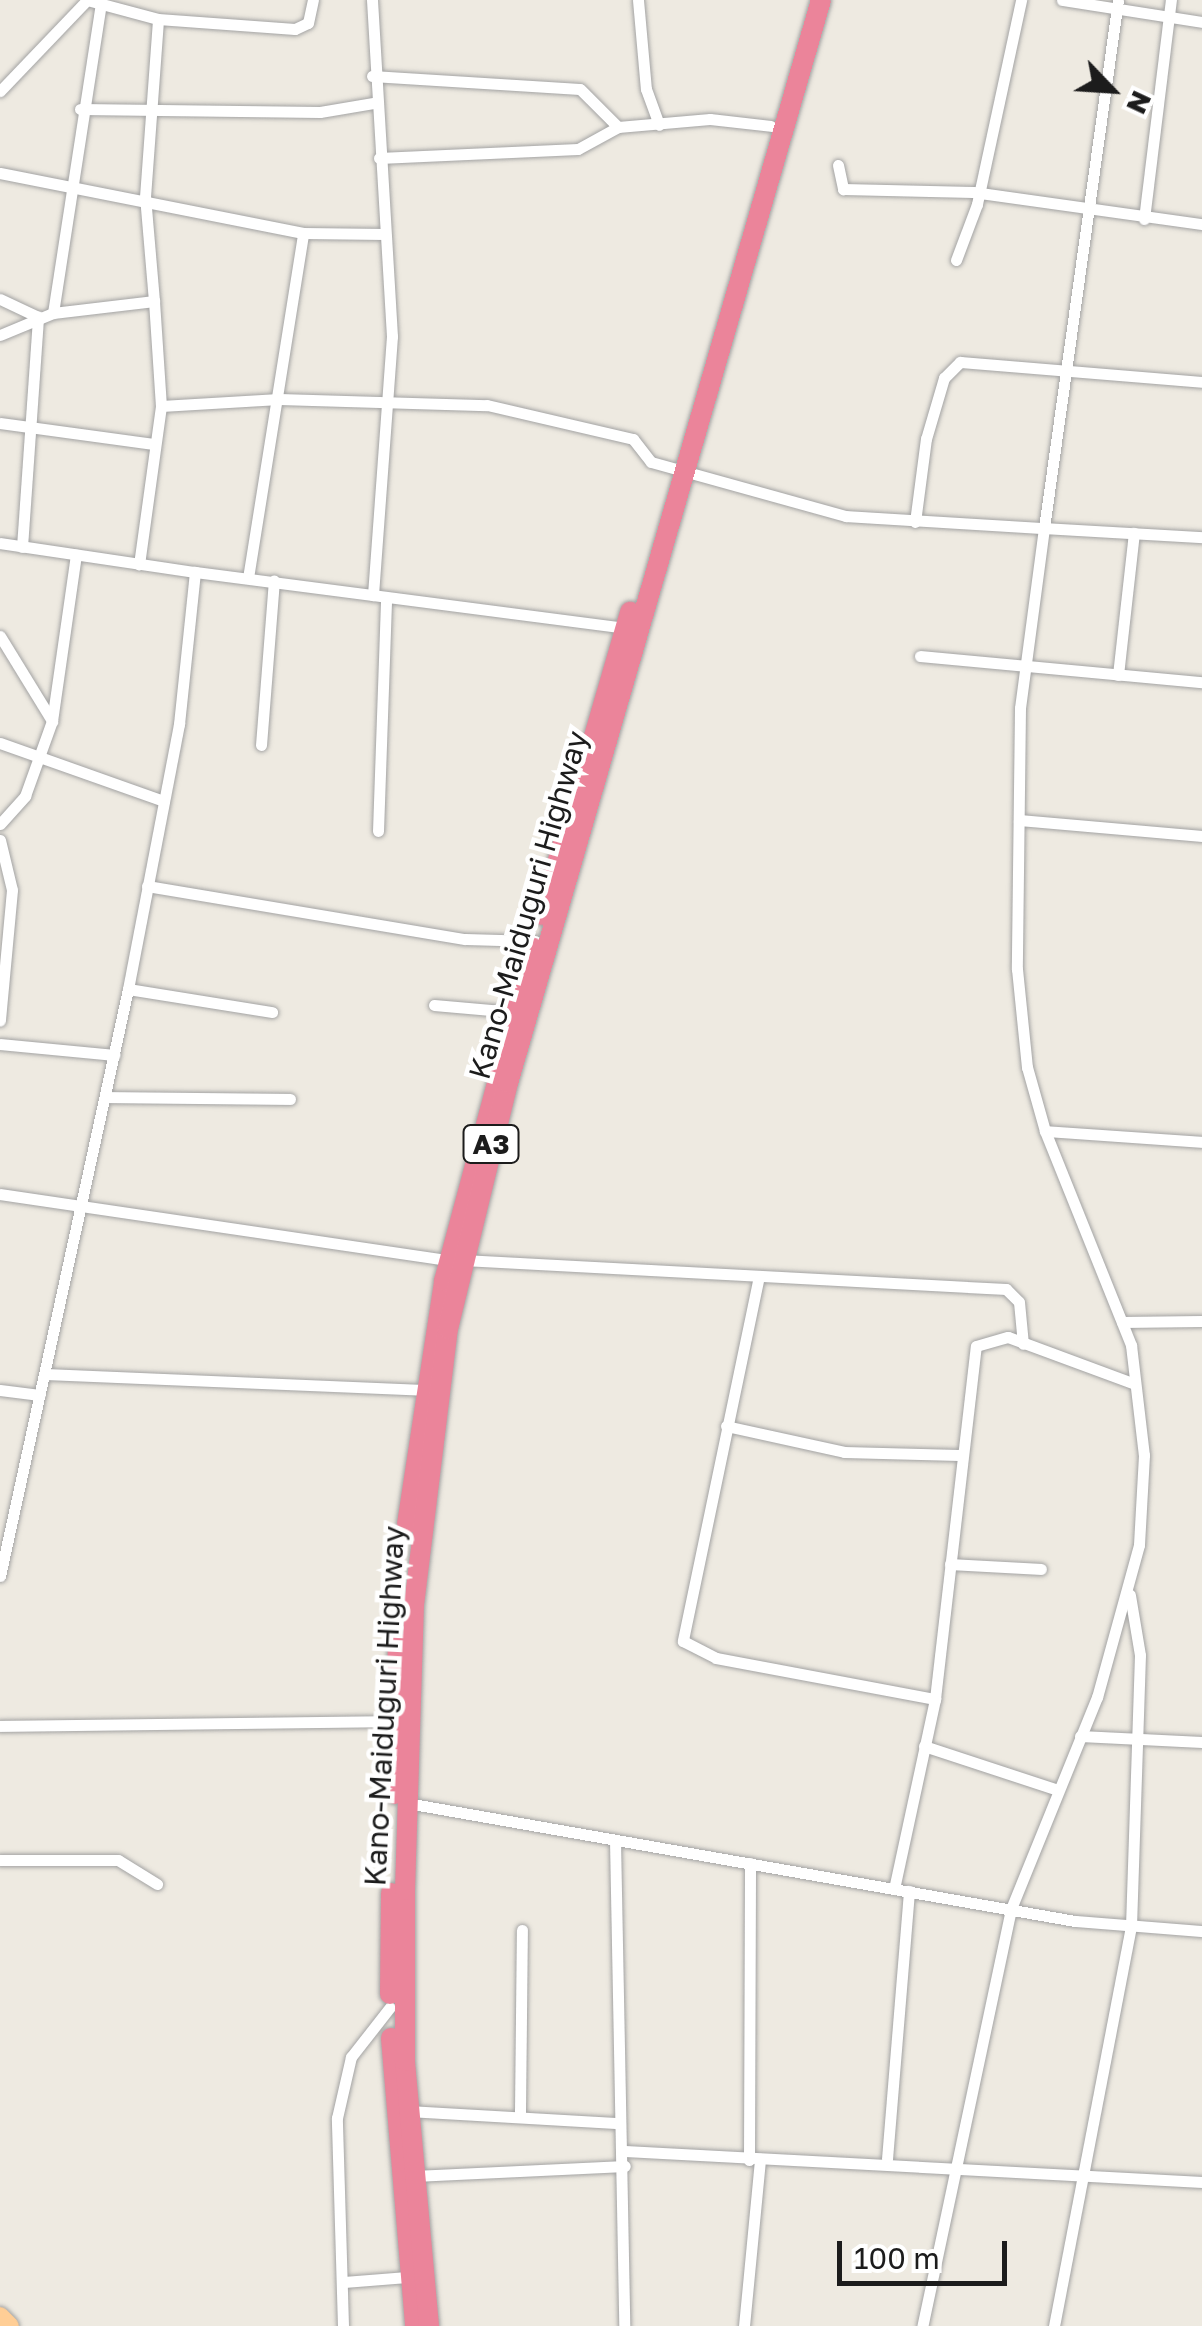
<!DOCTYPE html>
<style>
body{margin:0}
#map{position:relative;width:1202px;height:2326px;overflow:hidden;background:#eeeae1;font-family:"Golos Text",sans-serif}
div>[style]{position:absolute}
.roads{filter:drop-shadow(0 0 2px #a3a3a3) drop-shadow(0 0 2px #a3a3a3)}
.street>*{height:11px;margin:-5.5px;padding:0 5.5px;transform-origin:5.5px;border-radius:5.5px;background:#fff}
.primary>*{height:18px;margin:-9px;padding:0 9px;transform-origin:9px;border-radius:9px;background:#ffce96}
.highway>*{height:20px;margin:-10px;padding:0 10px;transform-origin:10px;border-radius:10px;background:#eb849a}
span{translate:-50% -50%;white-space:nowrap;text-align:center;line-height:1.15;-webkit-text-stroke:9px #fff;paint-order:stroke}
.shield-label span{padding:2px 8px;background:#fff;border:2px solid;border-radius:8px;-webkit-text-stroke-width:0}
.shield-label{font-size:28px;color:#1c1c1c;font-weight:700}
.street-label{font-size:30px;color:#1c1c1c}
.north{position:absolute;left:1062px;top:40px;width:100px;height:100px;-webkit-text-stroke:8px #fff;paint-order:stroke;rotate:115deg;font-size:28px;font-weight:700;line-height:40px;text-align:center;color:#1c1c1c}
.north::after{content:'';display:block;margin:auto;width:35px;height:45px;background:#1c1c1c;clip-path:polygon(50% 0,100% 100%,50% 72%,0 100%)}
.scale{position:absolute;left:837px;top:2241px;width:170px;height:45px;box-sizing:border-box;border:5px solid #1c1c1c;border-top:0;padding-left:12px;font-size:30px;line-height:35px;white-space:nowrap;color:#1c1c1c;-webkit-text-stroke:8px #fff;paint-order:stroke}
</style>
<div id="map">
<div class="roads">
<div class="street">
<div style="left:87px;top:0;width:73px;rotate:15deg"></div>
<div style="left:158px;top:19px;width:137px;rotate:4.2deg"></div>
<div style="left:295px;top:29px;width:14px;rotate:-25deg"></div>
<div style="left:308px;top:23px;width:24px;rotate:-78deg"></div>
<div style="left:372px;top:0;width:337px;rotate:86.6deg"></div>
<div style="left:392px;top:336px;width:260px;rotate:94.2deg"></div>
<div style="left:638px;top:0;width:89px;rotate:84.9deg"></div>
<div style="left:646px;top:89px;width:38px;rotate:70deg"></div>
<div style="left:1062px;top:0;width:142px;rotate:8.9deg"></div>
<div style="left:1118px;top:0;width:533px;rotate:97.98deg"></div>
<div style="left:1044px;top:528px;width:158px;rotate:3.3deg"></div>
<div style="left:372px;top:76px;width:208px;rotate:3.6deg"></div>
<div style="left:580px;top:89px;width:54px;rotate:45deg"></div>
<div style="left:618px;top:127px;width:92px;rotate:-5deg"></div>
<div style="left:710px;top:119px;width:61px;rotate:6.5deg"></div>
<div style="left:0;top:91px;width:126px;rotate:-46.3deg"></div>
<div style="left:80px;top:109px;width:240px;rotate:0.7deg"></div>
<div style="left:320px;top:112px;width:54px;rotate:-9.6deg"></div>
<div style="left:379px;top:158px;width:199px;rotate:-2.6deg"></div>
<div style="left:578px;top:149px;width:46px;rotate:-28.8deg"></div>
<div style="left:838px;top:165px;width:25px;rotate:78deg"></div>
<div style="left:843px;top:189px;width:130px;rotate:1.3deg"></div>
<div style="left:973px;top:192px;width:231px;rotate:8deg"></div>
<div style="left:0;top:173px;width:309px;rotate:11.2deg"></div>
<div style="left:303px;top:233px;width:82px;rotate:0.7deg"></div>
<div style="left:1144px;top:219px;width:221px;rotate:-83deg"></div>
<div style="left:956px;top:260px;width:60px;rotate:-69.4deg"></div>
<div style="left:977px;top:204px;width:209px;rotate:-77.8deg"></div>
<div style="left:0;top:299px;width:42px;rotate:25.3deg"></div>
<div style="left:154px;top:301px;width:104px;rotate:-94.9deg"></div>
<div style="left:145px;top:197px;width:178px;rotate:-85.8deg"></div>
<div style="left:53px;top:313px;width:313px;rotate:-81.2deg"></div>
<div style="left:0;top:335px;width:57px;rotate:-22.5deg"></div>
<div style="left:53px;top:313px;width:102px;rotate:-6.8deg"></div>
<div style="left:154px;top:301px;width:105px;rotate:86.2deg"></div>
<div style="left:161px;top:406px;width:160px;rotate:97.9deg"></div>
<div style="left:161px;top:406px;width:118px;rotate:-3.4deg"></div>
<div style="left:279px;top:399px;width:208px;rotate:1.7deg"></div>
<div style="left:487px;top:405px;width:150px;rotate:13.1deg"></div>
<div style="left:633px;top:439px;width:29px;rotate:52deg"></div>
<div style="left:651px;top:462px;width:202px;rotate:15.5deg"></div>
<div style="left:846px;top:516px;width:198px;rotate:3.5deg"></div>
<div style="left:1044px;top:528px;width:182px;rotate:97.6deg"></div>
<div style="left:1020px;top:708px;width:261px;rotate:90.7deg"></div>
<div style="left:1017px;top:969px;width:99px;rotate:84.2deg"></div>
<div style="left:1027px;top:1067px;width:66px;rotate:74.3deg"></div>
<div style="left:1045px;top:1131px;width:231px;rotate:68.1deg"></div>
<div style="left:1131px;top:1345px;width:111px;rotate:83.3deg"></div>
<div style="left:1144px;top:1455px;width:90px;rotate:93.2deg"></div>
<div style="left:1139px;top:1545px;width:158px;rotate:105.4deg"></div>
<div style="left:1097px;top:1697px;width:229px;rotate:112.1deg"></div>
<div style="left:1011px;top:1909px;width:426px;rotate:102deg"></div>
<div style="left:0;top:423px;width:155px;rotate:7.8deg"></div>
<div style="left:915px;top:522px;width:84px;rotate:-82.5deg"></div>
<div style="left:926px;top:439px;width:64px;rotate:-73.6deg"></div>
<div style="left:944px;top:378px;width:23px;rotate:-45deg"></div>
<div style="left:960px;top:362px;width:243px;rotate:4.7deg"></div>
<div style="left:0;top:543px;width:197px;rotate:8.5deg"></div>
<div style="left:22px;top:547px;width:231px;rotate:-86deg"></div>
<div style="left:248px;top:578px;width:349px;rotate:-80.9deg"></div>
<div style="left:0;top:636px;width:100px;rotate:58.5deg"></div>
<div style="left:920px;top:656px;width:283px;rotate:5.3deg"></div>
<div style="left:1118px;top:675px;width:143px;rotate:-83.6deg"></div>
<div style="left:0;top:743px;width:174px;rotate:19.5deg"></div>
<div style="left:261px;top:745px;width:165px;rotate:-85.5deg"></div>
<div style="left:1019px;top:820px;width:184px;rotate:5deg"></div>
<div style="left:0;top:824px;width:38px;rotate:-48deg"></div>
<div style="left:25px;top:796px;width:80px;rotate:-70.2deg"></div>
<div style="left:52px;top:721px;width:168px;rotate:-81.8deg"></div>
<div style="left:378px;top:831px;width:234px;rotate:-88deg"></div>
<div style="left:0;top:840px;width:51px;rotate:76.5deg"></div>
<div style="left:12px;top:890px;width:131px;rotate:95.3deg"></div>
<div style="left:147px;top:886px;width:322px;rotate:9.5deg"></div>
<div style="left:465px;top:939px;width:70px;rotate:1.6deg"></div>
<div style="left:128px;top:989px;width:146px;rotate:9.1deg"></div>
<div style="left:434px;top:1005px;width:80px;rotate:5deg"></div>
<div style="left:0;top:1044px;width:115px;rotate:5.5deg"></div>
<div style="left:105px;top:1097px;width:185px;rotate:0.6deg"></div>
<div style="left:1045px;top:1131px;width:157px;rotate:4deg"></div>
<div style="left:0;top:1194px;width:454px;rotate:8.4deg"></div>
<div style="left:463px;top:1260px;width:544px;rotate:3.06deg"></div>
<div style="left:1006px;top:1289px;width:18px;rotate:45deg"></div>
<div style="left:1019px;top:1302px;width:42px;rotate:84.6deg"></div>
<div style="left:759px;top:1276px;width:373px;rotate:101.8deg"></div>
<div style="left:683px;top:1641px;width:37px;rotate:27deg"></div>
<div style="left:716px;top:1658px;width:223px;rotate:10.6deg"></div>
<div style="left:1122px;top:1322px;width:80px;rotate:-0.7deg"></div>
<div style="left:45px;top:1374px;width:379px;rotate:2.4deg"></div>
<div style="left:0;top:1390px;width:40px;rotate:7.1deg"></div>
<div style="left:726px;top:1426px;width:121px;rotate:12.4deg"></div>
<div style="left:844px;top:1452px;width:115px;rotate:1.5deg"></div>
<div style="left:950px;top:1564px;width:91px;rotate:3.1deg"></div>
<div style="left:0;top:1576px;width:601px;rotate:-77.7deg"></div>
<div style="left:128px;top:989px;width:270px;rotate:-79.1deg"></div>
<div style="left:179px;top:724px;width:153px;rotate:-84deg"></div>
<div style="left:195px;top:572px;width:434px;rotate:7.4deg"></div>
<div style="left:0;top:1726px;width:395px;rotate:-0.7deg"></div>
<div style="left:1080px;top:1736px;width:122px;rotate:2.8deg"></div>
<div style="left:924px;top:1746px;width:141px;rotate:18.2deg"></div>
<div style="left:407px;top:1803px;width:678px;rotate:10.02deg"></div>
<div style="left:1075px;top:1921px;width:127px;rotate:4.5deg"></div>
<div style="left:615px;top:1840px;width:486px;rotate:88.9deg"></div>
<div style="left:0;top:1860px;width:118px"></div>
<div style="left:118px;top:1860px;width:46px;rotate:31.6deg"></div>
<div style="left:894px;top:1889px;width:194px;rotate:-77.8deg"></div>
<div style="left:935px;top:1699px;width:355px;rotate:-83.4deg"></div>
<div style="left:976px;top:1346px;width:33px;rotate:-16deg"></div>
<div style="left:1008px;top:1337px;width:135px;rotate:20.3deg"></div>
<div style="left:409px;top:2111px;width:210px;rotate:3.3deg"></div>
<div style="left:520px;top:2112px;width:182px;rotate:-89.4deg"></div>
<div style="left:625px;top:2151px;width:578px;rotate:3.08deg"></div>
<div style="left:887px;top:2159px;width:269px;rotate:-85.3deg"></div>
<div style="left:749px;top:2160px;width:297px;rotate:-89.8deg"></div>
<div style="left:414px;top:2176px;width:211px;rotate:-2.7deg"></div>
<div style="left:343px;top:2282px;width:65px;rotate:-4.4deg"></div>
<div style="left:343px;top:2326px;width:208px;rotate:-91.7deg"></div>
<div style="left:337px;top:2118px;width:63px;rotate:-77.1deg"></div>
<div style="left:351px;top:2057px;width:63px;rotate:-52deg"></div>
<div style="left:744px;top:2326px;width:168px;rotate:-84.5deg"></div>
<div style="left:1054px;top:2326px;width:407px;rotate:-79.1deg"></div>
<div style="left:1131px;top:1926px;width:271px;rotate:-88.1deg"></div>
<div style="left:1140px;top:1655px;width:61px;rotate:-99.5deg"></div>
</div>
<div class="primary">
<div style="left:0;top:2316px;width:14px;rotate:45deg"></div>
</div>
<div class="highway">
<div style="left:542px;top:915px;width:316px;rotate:-73.8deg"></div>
<div style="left:407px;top:1524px;width:246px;rotate:-81.3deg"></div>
<div style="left:444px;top:1281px;width:345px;rotate:-75deg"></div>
<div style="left:395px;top:1794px;width:151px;rotate:-88.9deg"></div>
<div style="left:390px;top:1994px;width:101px;rotate:-89.4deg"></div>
<div style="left:391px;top:2038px;width:289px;rotate:85.2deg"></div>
<div style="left:429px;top:2326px;width:266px;rotate:-95.2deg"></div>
<div style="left:405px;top:2061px;width:171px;rotate:-90deg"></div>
<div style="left:405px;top:1890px;width:285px;rotate:-88.2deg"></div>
<div style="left:414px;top:1605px;width:278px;rotate:-83deg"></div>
<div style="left:448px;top:1329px;width:253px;rotate:-76.3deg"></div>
<div style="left:508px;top:1083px;width:1127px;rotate:-73.88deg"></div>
</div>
</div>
<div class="shield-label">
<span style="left:491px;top:1144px">A3</span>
</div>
<div class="street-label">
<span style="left:528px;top:905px;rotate:-74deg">Kano-Maiduguri Highway</span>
<span style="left:384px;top:1706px;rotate:-87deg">Kano-Maiduguri Highway</span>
</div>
<div class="north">N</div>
<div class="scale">100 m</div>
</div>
